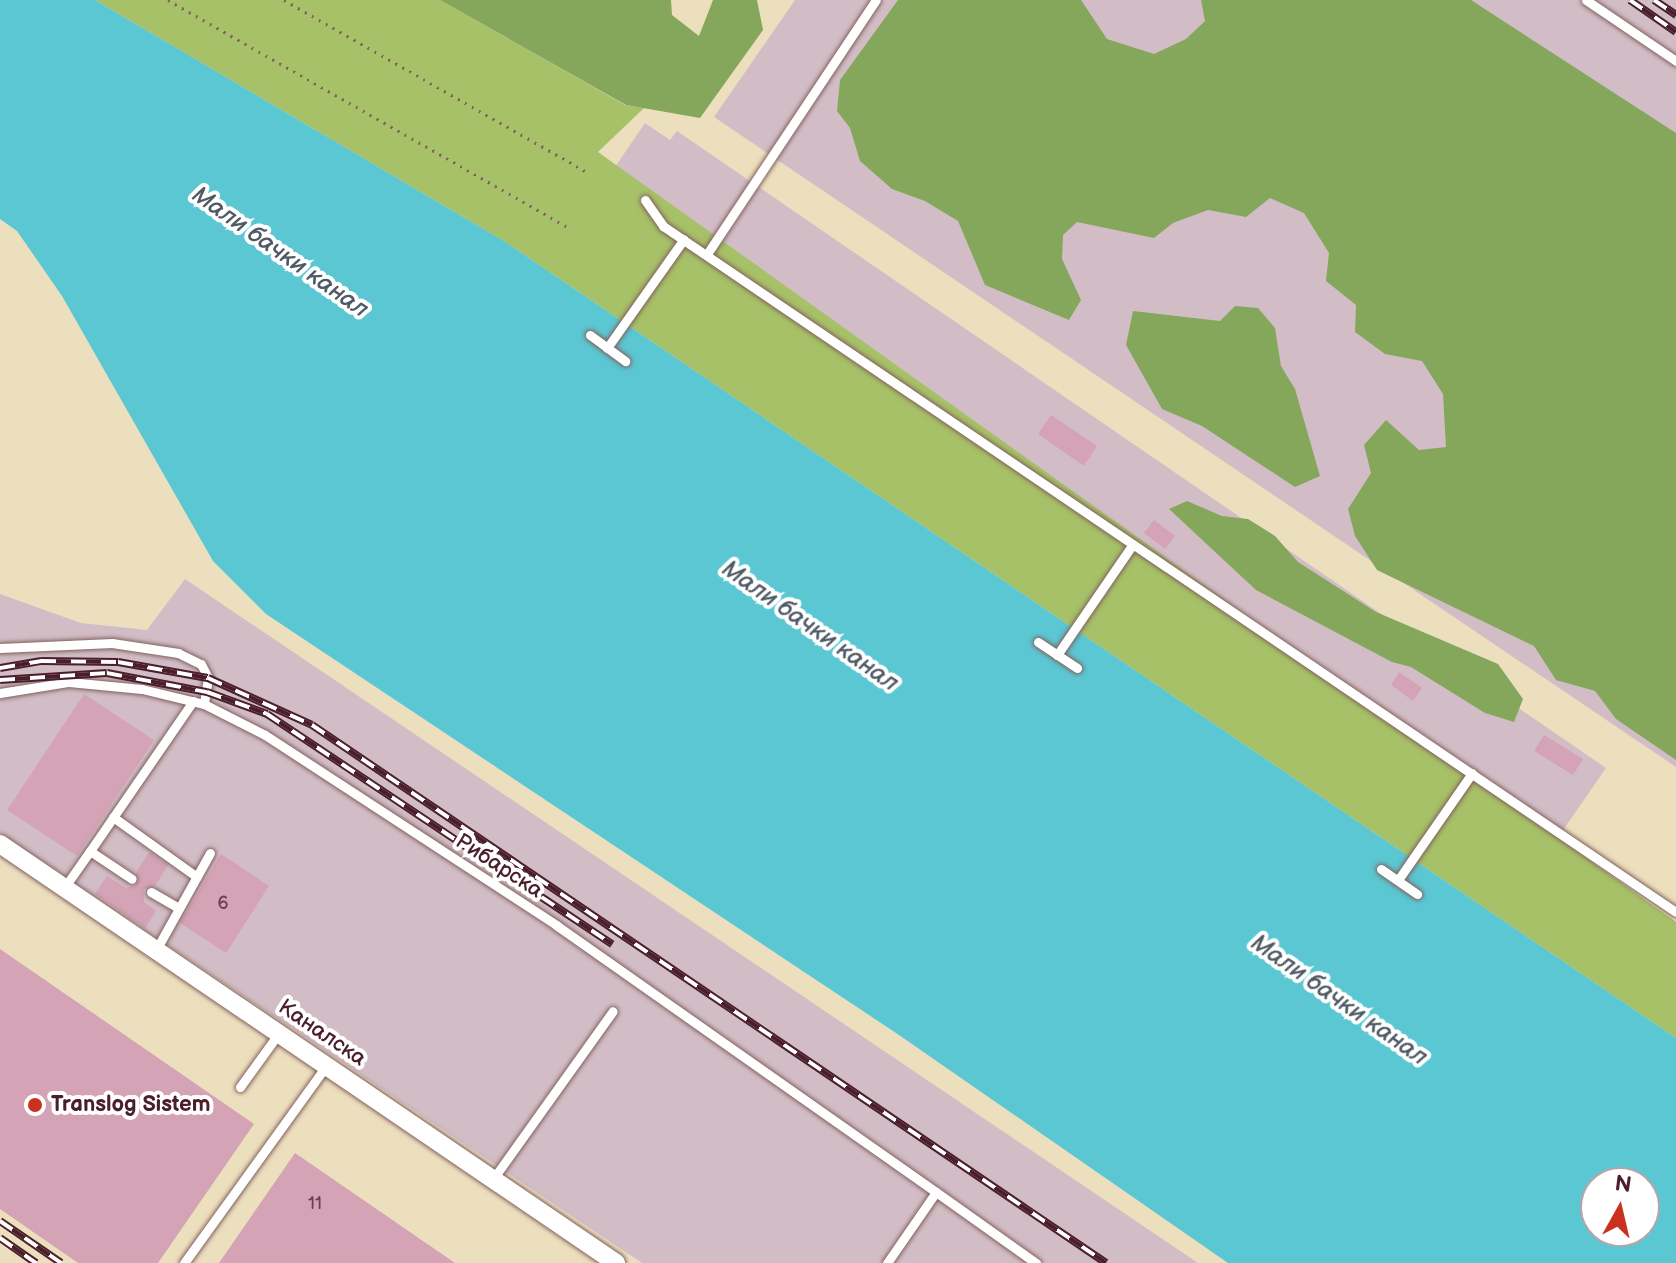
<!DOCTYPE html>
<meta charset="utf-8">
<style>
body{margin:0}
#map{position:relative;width:1676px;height:1263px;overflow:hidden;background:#ecdfbe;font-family:"Balsamiq Sans",sans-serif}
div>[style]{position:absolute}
.industrial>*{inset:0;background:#d2bdc6}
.green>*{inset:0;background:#a6c167}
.forest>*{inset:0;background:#84a75c}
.water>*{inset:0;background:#5ac7d2}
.building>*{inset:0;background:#d4a3b6}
.path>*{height:3px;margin-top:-1.5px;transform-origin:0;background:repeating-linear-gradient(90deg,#83625e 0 2px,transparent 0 8px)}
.roads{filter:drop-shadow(0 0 2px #83625e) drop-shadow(0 0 2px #83625e)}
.lane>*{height:9px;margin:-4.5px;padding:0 4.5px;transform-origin:4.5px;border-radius:4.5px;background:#fff}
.street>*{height:18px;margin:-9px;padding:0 9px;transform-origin:9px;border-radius:9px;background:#fff}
.rail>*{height:8px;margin-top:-4px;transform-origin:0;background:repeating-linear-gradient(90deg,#fff 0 15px,#4a1f2b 0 30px);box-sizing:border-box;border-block:2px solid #4a1f2b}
.dots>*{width:22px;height:22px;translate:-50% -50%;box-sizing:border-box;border:4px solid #fff;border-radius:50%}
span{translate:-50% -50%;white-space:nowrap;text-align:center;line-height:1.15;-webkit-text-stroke:8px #fff;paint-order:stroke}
.number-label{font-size:18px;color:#6c404e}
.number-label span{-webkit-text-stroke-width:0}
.street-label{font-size:22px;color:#4a1f2b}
.poi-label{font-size:22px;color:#4a1f2b;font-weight:700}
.left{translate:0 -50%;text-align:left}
.water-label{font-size:24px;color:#505a65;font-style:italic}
.north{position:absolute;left:1580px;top:1167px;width:80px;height:80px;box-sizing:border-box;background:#fff;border:2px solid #b7a5aa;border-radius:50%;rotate:8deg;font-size:22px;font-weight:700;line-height:32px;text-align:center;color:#4a1f2b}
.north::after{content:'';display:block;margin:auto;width:28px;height:36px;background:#c8321e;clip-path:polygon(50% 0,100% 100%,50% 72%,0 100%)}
</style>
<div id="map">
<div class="industrial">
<div style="clip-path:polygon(795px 0,1676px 0,1676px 767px,714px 117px)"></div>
<div style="clip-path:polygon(645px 123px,670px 140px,677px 131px,1606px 768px,1557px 839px,591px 202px)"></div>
<div style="clip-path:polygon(185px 579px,1198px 1263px,642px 1263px,0 833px,0 594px,81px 623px,147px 630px)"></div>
</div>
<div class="green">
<div style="clip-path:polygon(95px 0,440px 0,625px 105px,644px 108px,598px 152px,1676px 922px,1676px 1038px,504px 241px)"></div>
</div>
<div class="forest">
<div style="clip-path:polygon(440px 0,671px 0,672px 15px,699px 36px,713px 0,757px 0,763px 30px,700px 118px,626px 105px)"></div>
<div style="clip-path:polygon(898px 0,1081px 0,1107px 39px,1154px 54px,1186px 39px,1205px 21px,1201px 0,1471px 0,1676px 133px,1676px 760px,1616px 719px,1595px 691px,1556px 680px,1534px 646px,1377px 570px,1355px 536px,1348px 509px,1371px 473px,1364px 445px,1386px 420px,1419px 450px,1446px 447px,1443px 394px,1422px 361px,1385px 354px,1355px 332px,1356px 305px,1326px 281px,1329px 253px,1304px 213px,1270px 198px,1246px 217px,1208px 210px,1173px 223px,1154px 238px,1077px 222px,1063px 235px,1062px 259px,1081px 300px,1069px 320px,985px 285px,958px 221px,925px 201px,892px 189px,860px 161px,850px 128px,837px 111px,840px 80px)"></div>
<div style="clip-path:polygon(1235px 306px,1258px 308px,1275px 328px,1281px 366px,1295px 389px,1320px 476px,1295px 487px,1202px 426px,1162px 409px,1126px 345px,1133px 311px,1220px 321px)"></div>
<div style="clip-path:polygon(1187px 501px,1222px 516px,1248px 519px,1275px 536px,1298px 562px,1376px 612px,1498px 664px,1523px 699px,1514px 722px,1485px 713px,1411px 667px,1392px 662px,1256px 590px,1169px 509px)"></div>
</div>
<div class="water">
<div style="clip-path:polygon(evenodd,0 0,95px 0,504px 241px,1676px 1038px,1676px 1263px,1228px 1263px,899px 1035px,266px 614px,213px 561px,62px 296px,17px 231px,0 219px,0 0,1596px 1183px,1644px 1183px,1644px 1231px,1596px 1231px,1596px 1183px)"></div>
</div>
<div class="building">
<div style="clip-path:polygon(1051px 415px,1097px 446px,1084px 466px,1038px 434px)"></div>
<div style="clip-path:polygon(1154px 520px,1175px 536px,1165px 549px,1144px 533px)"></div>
<div style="clip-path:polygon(1399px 672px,1422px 688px,1413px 701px,1391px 685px)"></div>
<div style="clip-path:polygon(84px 694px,154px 740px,77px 856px,7px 810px)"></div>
<div style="clip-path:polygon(1544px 735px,1583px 759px,1573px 775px,1534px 751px)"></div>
<div style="clip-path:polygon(149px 852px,168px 865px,155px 886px,144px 889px,144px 902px,156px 911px,145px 928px,95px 894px,107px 876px,126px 888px,136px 885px,136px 873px)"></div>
<div style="clip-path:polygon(221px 854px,269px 886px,226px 953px,180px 923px)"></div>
<div style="clip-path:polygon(0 949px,254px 1124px,158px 1263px,78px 1263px,0 1209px)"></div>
<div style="clip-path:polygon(295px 1153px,455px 1263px,219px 1263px)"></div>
</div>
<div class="path">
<div style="left:168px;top:0;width:460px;rotate:29.6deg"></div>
<div style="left:284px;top:0;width:346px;rotate:29.6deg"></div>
</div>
<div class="roads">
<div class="lane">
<div style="left:1586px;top:0;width:109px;rotate:34.1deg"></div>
<div style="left:645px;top:200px;width:32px;rotate:55deg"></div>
<div style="left:663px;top:226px;width:1223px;rotate:34.11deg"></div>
<div style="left:707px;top:254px;width:305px;rotate:-56.4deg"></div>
<div style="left:590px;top:335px;width:44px;rotate:36.6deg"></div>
<div style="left:607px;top:348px;width:133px;rotate:-54.8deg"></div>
<div style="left:1038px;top:642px;width:47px;rotate:33.7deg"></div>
<div style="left:0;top:648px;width:112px;rotate:-2.6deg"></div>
<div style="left:112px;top:643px;width:67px;rotate:8.6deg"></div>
<div style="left:178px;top:653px;width:25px;rotate:26deg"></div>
<div style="left:201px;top:664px;width:16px;rotate:63deg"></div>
<div style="left:208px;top:678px;width:26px;rotate:99deg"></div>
<div style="left:1057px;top:655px;width:131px;rotate:-55.6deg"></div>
<div style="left:0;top:693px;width:70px;rotate:-9.1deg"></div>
<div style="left:69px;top:682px;width:73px;rotate:5.5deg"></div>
<div style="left:142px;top:689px;width:64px;rotate:13.6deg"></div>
<div style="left:204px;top:704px;width:68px;rotate:26.9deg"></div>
<div style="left:265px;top:735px;width:348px;rotate:33.1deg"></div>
<div style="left:556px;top:925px;width:464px;rotate:35.1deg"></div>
<div style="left:113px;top:817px;width:103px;rotate:35.5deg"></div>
<div style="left:90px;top:851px;width:182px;rotate:-55.5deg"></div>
<div style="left:1381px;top:869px;width:44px;rotate:34.8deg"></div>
<div style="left:1398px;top:880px;width:130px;rotate:-55.3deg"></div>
<div style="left:64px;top:888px;width:45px;rotate:-54.9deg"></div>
<div style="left:90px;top:851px;width:50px;rotate:33.7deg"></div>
<div style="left:151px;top:892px;width:32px;rotate:30deg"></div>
<div style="left:156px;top:950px;width:111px;rotate:-60.9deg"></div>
<div style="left:240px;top:1087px;width:67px;rotate:-54.2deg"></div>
<div style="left:493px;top:1179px;width:206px;rotate:-54.5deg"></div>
<div style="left:184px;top:1263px;width:243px;rotate:-54.2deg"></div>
<div style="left:887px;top:1263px;width:86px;rotate:-55.4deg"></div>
<div style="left:936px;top:1192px;width:123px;rotate:35.4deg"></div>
</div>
<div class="street">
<div style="left:0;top:844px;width:745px;rotate:34.22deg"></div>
</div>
</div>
<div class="rail">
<div style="left:1630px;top:0;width:56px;rotate:34.8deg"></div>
<div style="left:1654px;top:0;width:27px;rotate:34deg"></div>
<div style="left:0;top:668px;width:42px;rotate:-9.7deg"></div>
<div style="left:41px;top:661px;width:77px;rotate:0.7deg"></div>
<div style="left:118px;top:662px;width:91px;rotate:10.1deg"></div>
<div style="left:208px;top:678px;width:114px;rotate:24.3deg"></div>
<div style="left:312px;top:725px;width:959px;rotate:34.12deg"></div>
<div style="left:0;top:680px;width:107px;rotate:-3.7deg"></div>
<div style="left:107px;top:673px;width:102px;rotate:10.8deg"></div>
<div style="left:207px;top:692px;width:64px;rotate:20.1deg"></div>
<div style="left:267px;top:714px;width:415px;rotate:33.7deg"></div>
<div style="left:0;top:1221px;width:74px;rotate:34.5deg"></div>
<div style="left:0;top:1238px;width:44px;rotate:34.8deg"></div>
</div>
<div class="dots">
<div style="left:35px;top:1105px;background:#c8321e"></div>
</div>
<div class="number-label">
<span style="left:223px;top:904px">6</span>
<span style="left:315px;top:1204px">11</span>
</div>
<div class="street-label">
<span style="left:499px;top:866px;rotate:33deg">Рибарска</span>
<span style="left:322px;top:1033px;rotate:34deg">Каналска</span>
</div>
<div class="poi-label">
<span class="left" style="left:51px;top:1105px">Translog Sistem</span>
</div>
<div class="water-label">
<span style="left:280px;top:252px;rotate:35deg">Мали бачки канал</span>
<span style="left:810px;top:626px;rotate:35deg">Мали бачки канал</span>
<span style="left:1339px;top:1000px;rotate:35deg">Мали бачки канал</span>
</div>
<div class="north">N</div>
</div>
